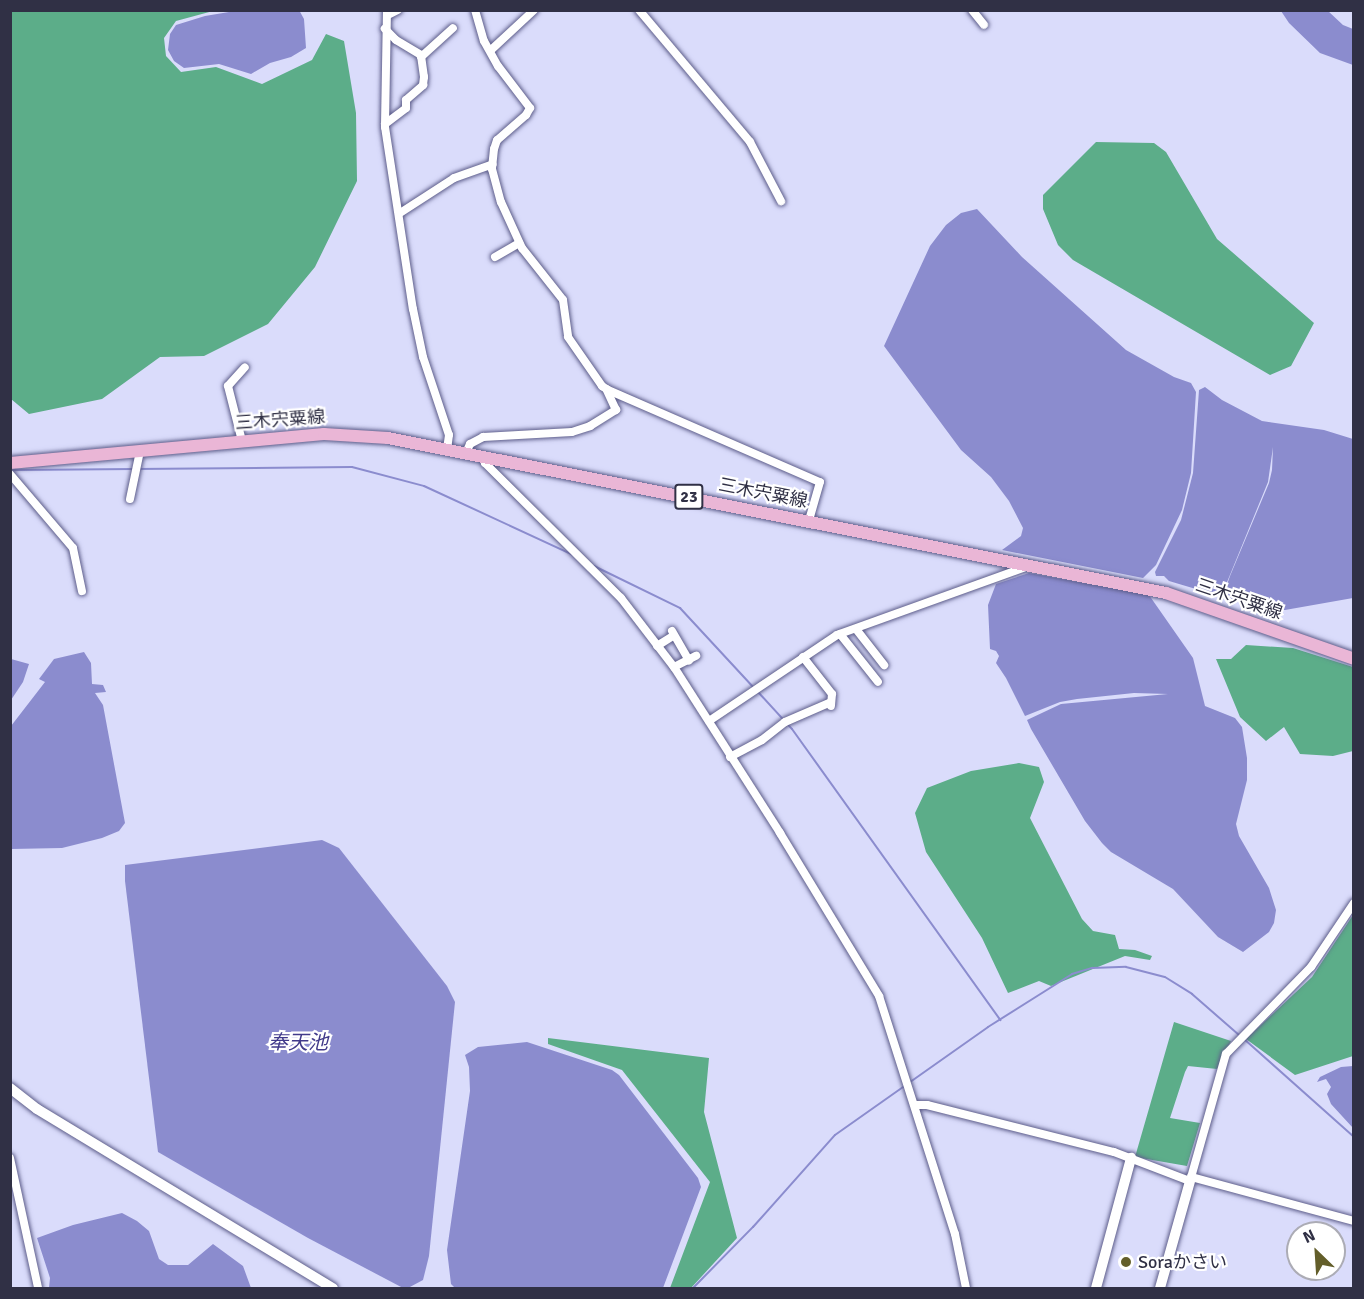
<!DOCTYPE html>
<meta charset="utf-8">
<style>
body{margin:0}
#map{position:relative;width:1364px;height:1299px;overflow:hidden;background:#dadcfb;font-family:Signika,"Noto Sans JP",sans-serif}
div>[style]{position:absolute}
.forest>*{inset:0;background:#5cad89}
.water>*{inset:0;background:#8b8cce}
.stream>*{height:2px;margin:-1px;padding:0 1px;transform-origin:1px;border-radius:1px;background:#8b8cce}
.roads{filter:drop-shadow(0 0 2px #5d5d8a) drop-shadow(0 0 2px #5d5d8a)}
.street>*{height:8px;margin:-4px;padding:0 4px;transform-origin:4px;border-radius:4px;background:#fff}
.secondary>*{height:10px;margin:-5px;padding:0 5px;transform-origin:5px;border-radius:5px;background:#fff}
.primary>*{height:12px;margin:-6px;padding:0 6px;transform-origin:6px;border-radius:6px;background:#eab6d6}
.dots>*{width:16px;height:16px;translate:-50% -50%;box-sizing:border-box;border:3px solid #fff;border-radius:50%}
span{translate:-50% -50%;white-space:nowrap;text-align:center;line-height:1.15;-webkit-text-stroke:4.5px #fff;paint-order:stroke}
.shield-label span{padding:2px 4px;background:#fff;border:2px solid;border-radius:4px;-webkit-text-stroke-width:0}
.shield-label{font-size:16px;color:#303045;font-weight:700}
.street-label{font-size:18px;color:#303045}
.poi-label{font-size:18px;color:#303045}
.left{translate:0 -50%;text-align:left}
.water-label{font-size:20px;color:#413a8a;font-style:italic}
.frame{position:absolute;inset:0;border:12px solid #303045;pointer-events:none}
.north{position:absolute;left:1286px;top:1221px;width:60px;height:60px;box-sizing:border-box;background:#fff;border:2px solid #acacb5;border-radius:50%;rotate:335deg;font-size:16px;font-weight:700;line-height:24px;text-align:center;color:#303045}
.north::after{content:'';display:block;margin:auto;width:21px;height:27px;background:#635e2a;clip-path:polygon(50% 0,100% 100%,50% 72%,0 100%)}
</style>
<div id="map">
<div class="forest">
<div style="clip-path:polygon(10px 11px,213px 11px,176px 21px,164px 38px,166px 56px,181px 72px,216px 67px,262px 84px,312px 60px,326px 34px,344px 41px,356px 113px,357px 181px,315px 267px,268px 324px,204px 356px,160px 357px,102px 399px,29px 414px,11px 399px)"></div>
<div style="clip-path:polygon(1096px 142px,1154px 143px,1166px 152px,1217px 239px,1314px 323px,1291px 366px,1270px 375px,1073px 260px,1058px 245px,1043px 209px,1043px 195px)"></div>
<div style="clip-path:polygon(1246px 645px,1293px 648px,1353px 667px,1353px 751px,1333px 756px,1300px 754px,1284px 727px,1266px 741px,1240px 717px,1216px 659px,1231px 659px)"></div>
<div style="clip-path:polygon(1019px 763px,1039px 767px,1044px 782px,1030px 818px,1082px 919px,1093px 931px,1115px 935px,1119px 949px,1135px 950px,1152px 956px,1150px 960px,1125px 956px,1051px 986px,1039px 981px,1008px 993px,982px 938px,926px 852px,915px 813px,927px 788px,971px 771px)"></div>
<div style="clip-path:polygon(1353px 915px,1353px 1056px,1295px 1075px,1246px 1039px,1312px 977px)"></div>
<div style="clip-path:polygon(1174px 1022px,1231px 1041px,1217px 1069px,1188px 1066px,1185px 1072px,1170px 1118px,1200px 1123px,1187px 1166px,1135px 1157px)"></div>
<div style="clip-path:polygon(548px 1038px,709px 1058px,704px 1112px,737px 1238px,691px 1288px,670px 1288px,710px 1182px,622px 1070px,548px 1044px)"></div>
</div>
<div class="water">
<div style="clip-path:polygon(299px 10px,304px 19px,306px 48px,291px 57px,270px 63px,251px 74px,219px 64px,184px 68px,174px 61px,168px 50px,170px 34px,176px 25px,205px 16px,235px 11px)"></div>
<div style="clip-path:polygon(1281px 11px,1328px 11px,1343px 25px,1353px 29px,1353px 65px,1320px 53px,1289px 23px)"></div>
<div style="clip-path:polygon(977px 209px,1022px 257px,1126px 350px,1174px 377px,1191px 383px,1196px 392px,1191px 473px,1182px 510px,1156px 565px,1143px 578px,1002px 550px,1021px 536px,1023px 528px,1009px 501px,991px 477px,961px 450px,884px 346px,930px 246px,946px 225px,961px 213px)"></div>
<div style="clip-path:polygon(1205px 387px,1222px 400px,1262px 421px,1324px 430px,1353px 439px,1353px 598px,1285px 610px,1265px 609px,1226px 597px,1224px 593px,1230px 576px,1269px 483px,1272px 470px,1273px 447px,1268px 482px,1223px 592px,1216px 595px,1169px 581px,1164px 576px,1156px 576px,1155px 572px,1181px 520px,1193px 473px,1199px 390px)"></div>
<div style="clip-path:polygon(1029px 573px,1149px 595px,1193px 658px,1205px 706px,1235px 718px,1242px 727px,1247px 758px,1247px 780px,1236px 824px,1239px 836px,1269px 888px,1276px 910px,1274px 923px,1269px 932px,1243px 952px,1218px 937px,1173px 889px,1111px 852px,1102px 843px,1085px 821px,1031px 729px,1027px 720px,1061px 704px,1168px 694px,1134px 693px,1077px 699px,1060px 702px,1025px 716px,1006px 678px,996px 663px,999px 656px,996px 651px,990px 649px,988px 605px,996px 584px)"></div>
<div style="clip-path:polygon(84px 652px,91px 663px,92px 684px,103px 685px,106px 692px,95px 693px,103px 705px,125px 823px,119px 831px,102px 838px,62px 848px,11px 849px,11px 726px,45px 682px,39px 679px,54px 659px)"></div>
<div style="clip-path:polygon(11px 659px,29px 664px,23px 682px,11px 700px)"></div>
<div style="clip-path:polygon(322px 840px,339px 848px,447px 986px,455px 1002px,429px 1256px,423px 1280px,408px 1288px,403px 1288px,308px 1238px,158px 1152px,125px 881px,125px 865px)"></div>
<div style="clip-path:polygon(527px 1042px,612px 1070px,619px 1075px,698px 1178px,701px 1187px,663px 1288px,455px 1288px,451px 1284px,447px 1250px,470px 1091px,469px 1067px,465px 1055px,478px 1047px)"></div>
<div style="clip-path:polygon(1353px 1066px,1354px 1066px,1353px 1128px,1331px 1104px,1327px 1094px,1331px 1087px,1326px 1079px,1317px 1082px,1320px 1077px,1341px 1067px)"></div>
<div style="clip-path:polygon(122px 1213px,137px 1221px,149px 1231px,159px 1259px,168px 1265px,188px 1265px,213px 1244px,243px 1266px,251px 1288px,49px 1288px,50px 1278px,37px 1238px,73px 1225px)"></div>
</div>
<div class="stream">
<div style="left:14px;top:470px;width:338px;rotate:-0.5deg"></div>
<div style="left:352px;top:467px;width:74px;rotate:14.8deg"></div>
<div style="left:424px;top:486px;width:164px;rotate:24.8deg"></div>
<div style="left:594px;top:566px;width:96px;rotate:26deg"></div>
<div style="left:680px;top:608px;width:109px;rotate:47.2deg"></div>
<div style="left:758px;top:692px;width:50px;rotate:47.4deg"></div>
<div style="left:792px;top:729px;width:358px;rotate:54.4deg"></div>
<div style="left:1244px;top:1039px;width:147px;rotate:41.7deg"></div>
<div style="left:693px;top:1288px;width:86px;rotate:-45.5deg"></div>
<div style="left:753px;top:1227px;width:123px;rotate:-48.3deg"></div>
<div style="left:835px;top:1135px;width:187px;rotate:-35.2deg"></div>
<div style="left:988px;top:1027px;width:99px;rotate:-32.2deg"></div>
<div style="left:1072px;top:974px;width:21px;rotate:-17deg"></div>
<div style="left:1092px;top:968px;width:34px;rotate:-2deg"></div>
<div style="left:1126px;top:967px;width:40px;rotate:14.4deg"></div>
<div style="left:1165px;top:977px;width:32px;rotate:32deg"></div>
<div style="left:1192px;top:994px;width:62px;rotate:41.1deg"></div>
</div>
<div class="roads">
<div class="street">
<div style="left:387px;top:10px;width:117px;rotate:91deg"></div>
<div style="left:385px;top:127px;width:184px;rotate:81.3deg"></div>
<div style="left:413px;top:309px;width:49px;rotate:78.2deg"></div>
<div style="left:423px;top:357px;width:82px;rotate:71.6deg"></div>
<div style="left:449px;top:435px;width:14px;rotate:98deg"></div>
<div style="left:475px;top:10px;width:32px;rotate:74deg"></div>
<div style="left:484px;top:41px;width:29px;rotate:61deg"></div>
<div style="left:498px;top:66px;width:53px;rotate:52.7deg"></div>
<div style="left:530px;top:108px;width:8px;rotate:120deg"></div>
<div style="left:526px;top:115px;width:38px;rotate:139deg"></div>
<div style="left:497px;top:140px;width:9px;rotate:108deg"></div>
<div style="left:494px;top:149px;width:20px;rotate:96deg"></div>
<div style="left:492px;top:169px;width:34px;rotate:75deg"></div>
<div style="left:501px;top:202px;width:51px;rotate:65.5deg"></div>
<div style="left:522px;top:248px;width:66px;rotate:51.7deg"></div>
<div style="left:563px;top:300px;width:37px;rotate:82deg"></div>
<div style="left:568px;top:337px;width:60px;rotate:55.2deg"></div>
<div style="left:602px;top:386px;width:7px;rotate:34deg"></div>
<div style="left:608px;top:390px;width:231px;rotate:23.5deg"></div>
<div style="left:820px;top:482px;width:40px;rotate:106deg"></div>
<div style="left:639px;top:10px;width:172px;rotate:49.9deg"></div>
<div style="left:750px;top:142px;width:67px;rotate:62.3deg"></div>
<div style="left:972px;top:10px;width:19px;rotate:51deg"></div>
<div style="left:388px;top:15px;width:11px;rotate:-27deg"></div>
<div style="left:491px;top:50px;width:59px;rotate:-42.9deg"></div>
<div style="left:421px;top:57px;width:43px;rotate:-42.2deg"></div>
<div style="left:385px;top:124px;width:26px;rotate:-37deg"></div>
<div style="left:406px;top:108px;width:8px;rotate:-90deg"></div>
<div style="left:406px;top:100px;width:23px;rotate:-41deg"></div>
<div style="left:423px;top:85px;width:8px;rotate:-83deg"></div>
<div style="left:424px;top:77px;width:22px;rotate:-98deg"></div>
<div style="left:421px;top:55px;width:29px;rotate:-149deg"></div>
<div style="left:396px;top:40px;width:16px;rotate:-135deg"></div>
<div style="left:400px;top:213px;width:64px;rotate:-32.9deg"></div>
<div style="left:454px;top:178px;width:41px;rotate:-19.7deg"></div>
<div style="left:495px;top:257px;width:28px;rotate:-30deg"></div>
<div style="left:242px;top:441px;width:57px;rotate:-104.3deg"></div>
<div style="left:228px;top:386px;width:25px;rotate:-48deg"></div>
<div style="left:466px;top:453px;width:10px;rotate:-66deg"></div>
<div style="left:470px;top:444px;width:15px;rotate:-28deg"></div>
<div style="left:483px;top:437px;width:89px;rotate:-3.2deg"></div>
<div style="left:572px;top:432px;width:19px;rotate:-18deg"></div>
<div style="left:590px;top:426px;width:31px;rotate:-32deg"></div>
<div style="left:616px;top:410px;width:23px;rotate:-115deg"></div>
<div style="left:485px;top:457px;width:6px;rotate:90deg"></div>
<div style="left:485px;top:463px;width:192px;rotate:44.8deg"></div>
<div style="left:621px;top:598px;width:87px;rotate:52.5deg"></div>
<div style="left:674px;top:667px;width:197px;rotate:57.4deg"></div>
<div style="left:780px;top:833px;width:191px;rotate:58.7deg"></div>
<div style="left:879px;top:996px;width:250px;rotate:72.3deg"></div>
<div style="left:955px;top:1234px;width:55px;rotate:78.5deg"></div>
<div style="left:10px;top:474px;width:97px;rotate:49.6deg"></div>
<div style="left:73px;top:548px;width:44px;rotate:78.2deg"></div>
<div style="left:130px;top:499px;width:49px;rotate:-78.2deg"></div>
<div style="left:856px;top:629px;width:46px;rotate:52.1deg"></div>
<div style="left:672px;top:631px;width:34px;rotate:60deg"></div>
<div style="left:840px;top:634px;width:61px;rotate:51.6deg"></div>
<div style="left:657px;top:646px;width:19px;rotate:-32deg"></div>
<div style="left:803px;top:657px;width:47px;rotate:51.9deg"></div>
<div style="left:832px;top:694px;width:12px;rotate:95deg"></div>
<div style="left:674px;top:667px;width:25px;rotate:-27deg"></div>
<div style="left:709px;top:721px;width:154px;rotate:-33.9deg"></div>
<div style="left:837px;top:635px;width:204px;rotate:-19.8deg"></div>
<div style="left:730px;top:757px;width:36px;rotate:-28deg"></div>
<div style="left:762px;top:740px;width:29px;rotate:-38deg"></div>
<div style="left:785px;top:722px;width:50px;rotate:-23.5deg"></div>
<div style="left:915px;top:1105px;width:12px"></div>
<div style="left:927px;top:1105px;width:193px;rotate:14.1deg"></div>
<div style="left:1114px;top:1152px;width:81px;rotate:20.9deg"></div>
<div style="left:1190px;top:1181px;width:132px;rotate:-74.2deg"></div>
<div style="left:1226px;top:1054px;width:122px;rotate:-45.7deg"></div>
<div style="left:1311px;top:967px;width:77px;rotate:-56.1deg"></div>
<div style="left:10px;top:1158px;width:133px;rotate:77.8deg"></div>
<div style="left:1191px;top:1177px;width:169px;rotate:15.1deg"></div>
</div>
<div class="secondary">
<div style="left:10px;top:1088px;width:34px;rotate:38deg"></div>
<div style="left:37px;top:1109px;width:346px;rotate:31.2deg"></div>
<div style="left:1096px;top:1288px;width:135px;rotate:-74.9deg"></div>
<div style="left:1160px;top:1288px;width:111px;rotate:-74.3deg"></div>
</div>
<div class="primary">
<div style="left:10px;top:463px;width:315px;rotate:-5.3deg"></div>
<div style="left:324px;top:434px;width:64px;rotate:3.6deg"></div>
<div style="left:388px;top:438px;width:793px;rotate:11.27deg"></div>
<div style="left:1166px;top:593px;width:199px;rotate:19.3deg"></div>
</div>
</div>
<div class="dots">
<div style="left:1126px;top:1262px;background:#635e2a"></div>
</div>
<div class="shield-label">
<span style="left:689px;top:497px">23</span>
</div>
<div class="street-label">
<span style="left:280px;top:420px;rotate:-4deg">三木宍粟線</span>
<span style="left:763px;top:493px;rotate:11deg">三木宍粟線</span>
<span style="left:1239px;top:599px;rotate:19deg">三木宍粟線</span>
</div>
<div class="poi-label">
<span class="left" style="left:1138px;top:1262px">Soraかさい</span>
</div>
<div class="water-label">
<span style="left:298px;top:1042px">奉天池</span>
</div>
<div class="frame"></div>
<div class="north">N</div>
</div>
